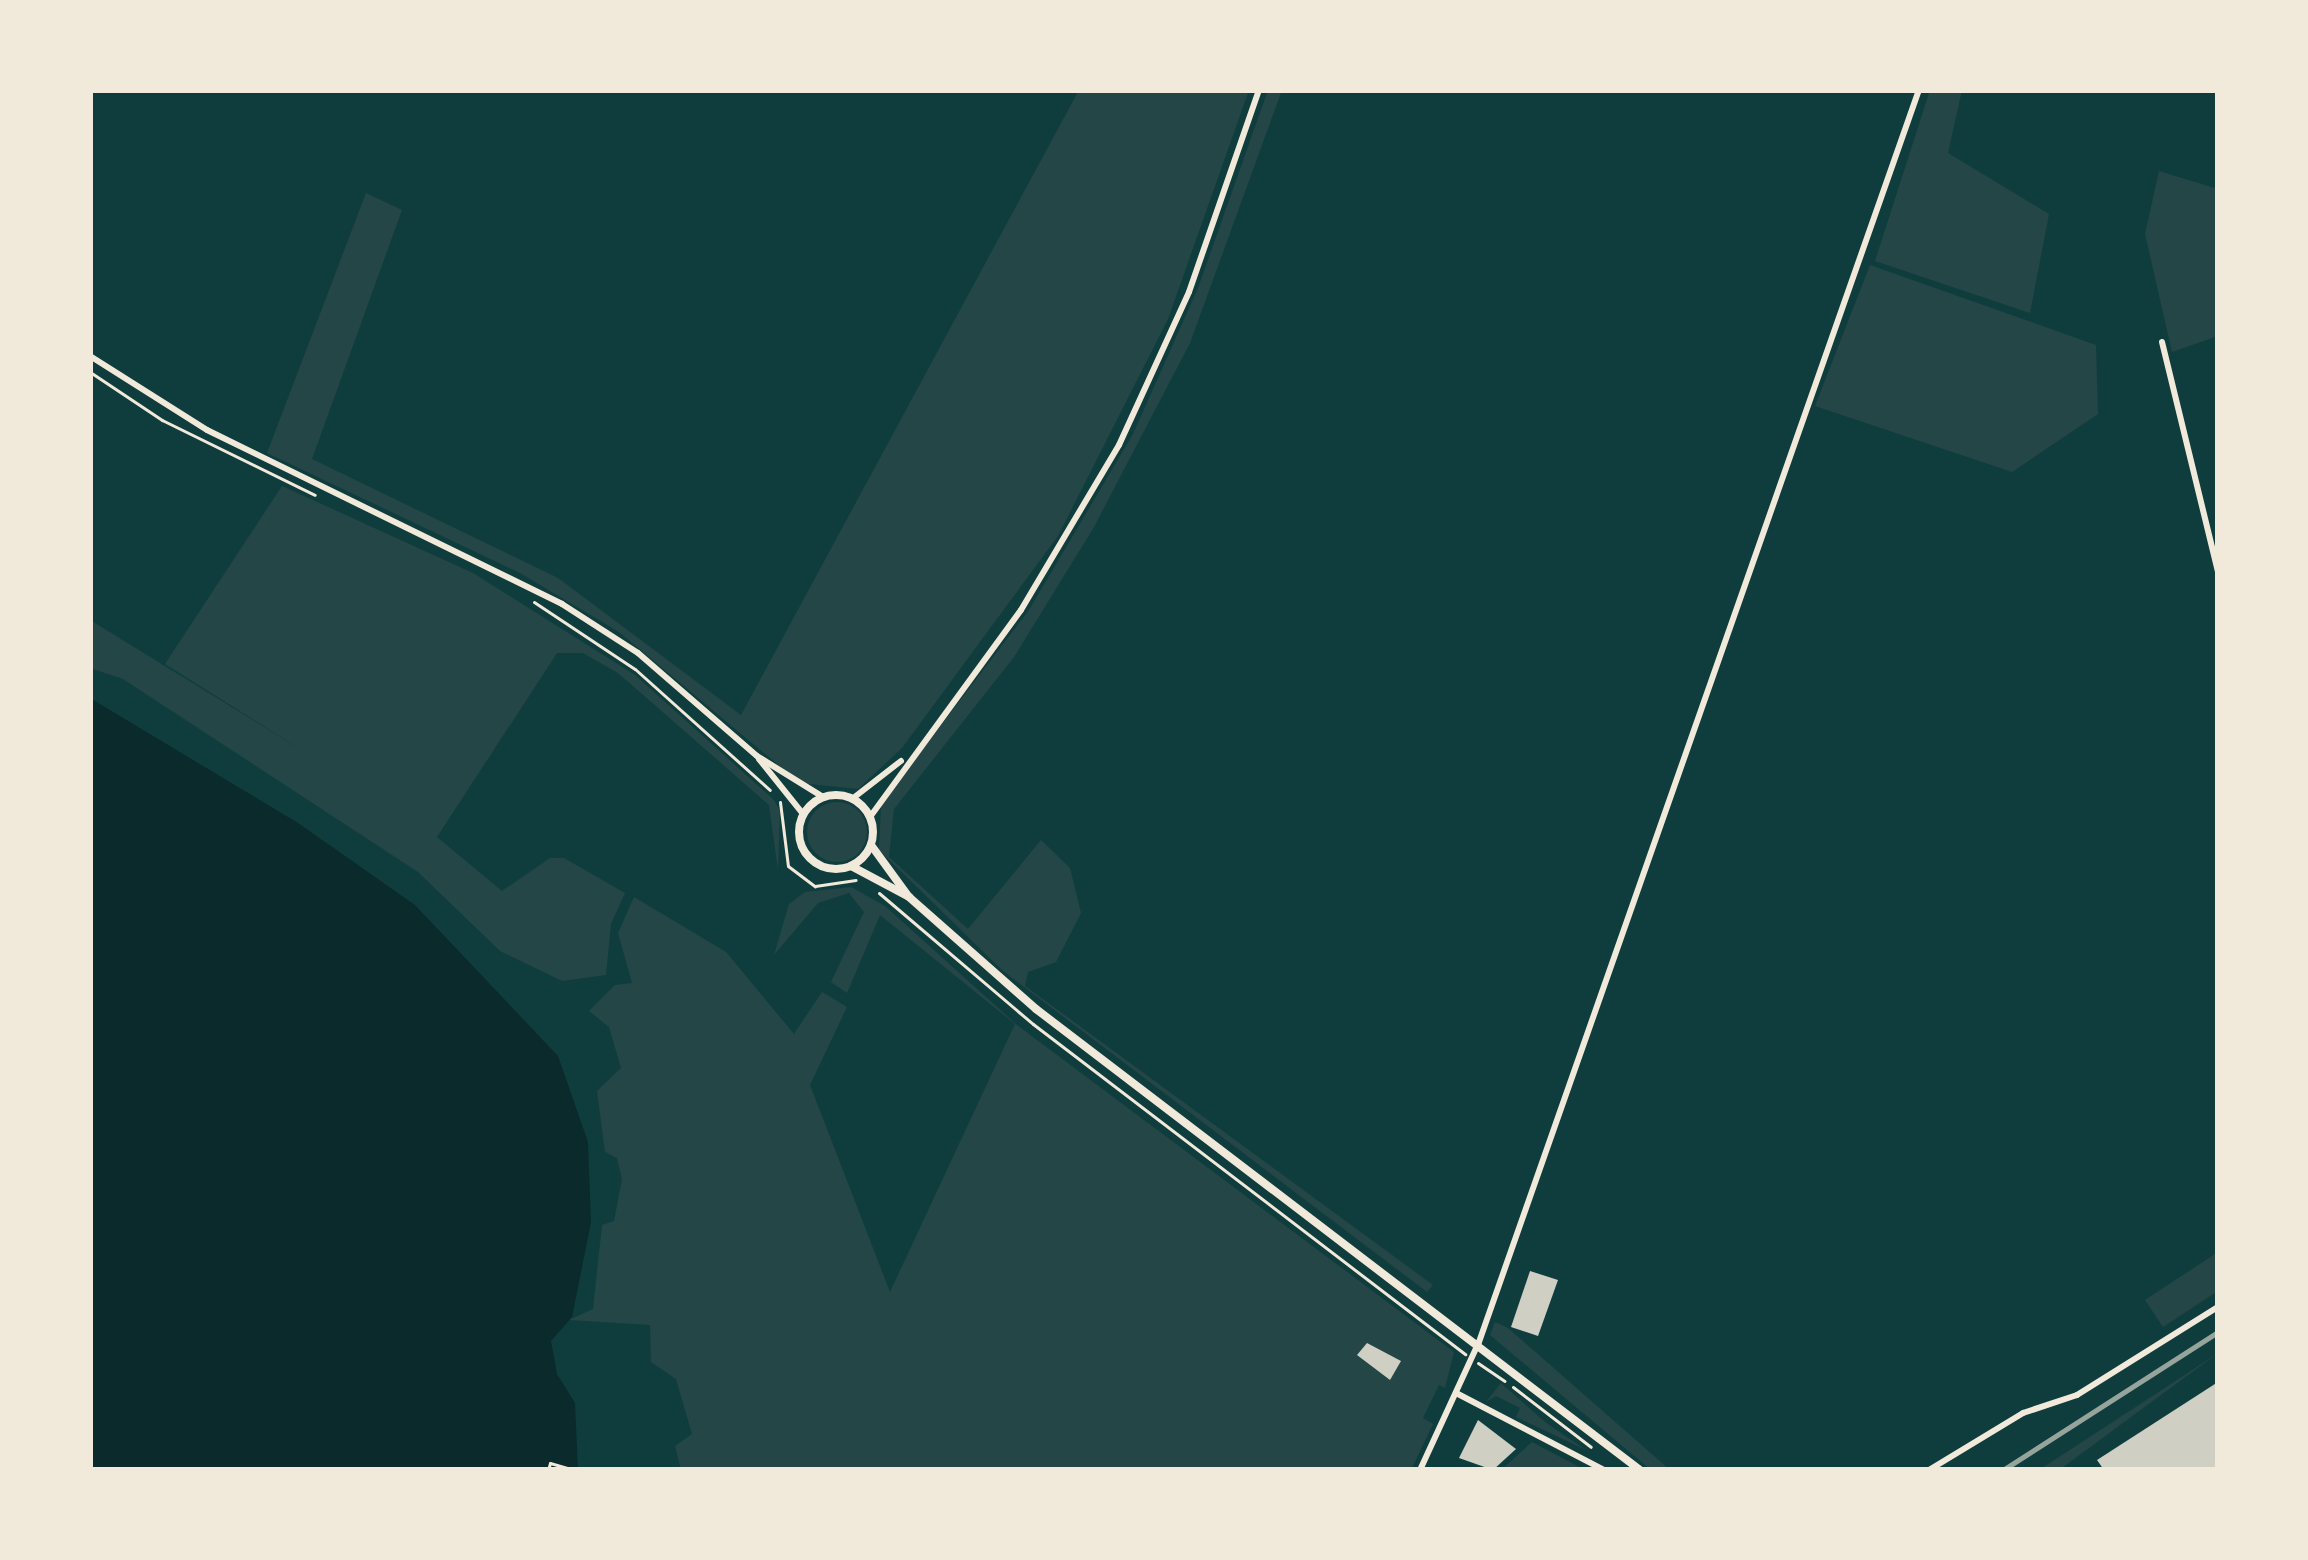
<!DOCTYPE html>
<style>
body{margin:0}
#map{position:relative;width:2308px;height:1560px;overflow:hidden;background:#0f3d3e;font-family:"Nunito Sans",sans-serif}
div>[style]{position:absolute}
.green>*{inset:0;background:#244646}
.round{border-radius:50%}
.water>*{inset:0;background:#0a2a2b}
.building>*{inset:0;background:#cfcfc3}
.path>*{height:3px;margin:-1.5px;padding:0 1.5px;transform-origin:1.5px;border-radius:1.5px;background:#f1e9da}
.minor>*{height:6px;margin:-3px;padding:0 3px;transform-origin:3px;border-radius:3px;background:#f1e9da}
.tertiary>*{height:6px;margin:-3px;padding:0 3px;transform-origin:3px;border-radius:3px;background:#f1e9da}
.secondary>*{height:8px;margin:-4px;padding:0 4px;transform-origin:4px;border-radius:4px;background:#f1e9da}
.secondary>.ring{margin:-4px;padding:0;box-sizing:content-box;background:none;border:8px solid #f1e9da;border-radius:50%}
.rail>*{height:4.5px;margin:-2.25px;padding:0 2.25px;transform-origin:2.25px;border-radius:2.25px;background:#97a49c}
span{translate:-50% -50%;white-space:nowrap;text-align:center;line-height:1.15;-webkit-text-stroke:9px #f1e9da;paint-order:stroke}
.frame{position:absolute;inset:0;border:93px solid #f1e9da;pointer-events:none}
</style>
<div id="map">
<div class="green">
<div style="clip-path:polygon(1079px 90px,1249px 90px,1168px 319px,1058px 536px,902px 748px,858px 789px,800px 783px,619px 632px,520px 573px,267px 453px,366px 193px,402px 210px,312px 459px,558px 578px,741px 715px)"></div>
<div style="clip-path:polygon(1268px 90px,1282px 90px,1190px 343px,1094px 527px,1014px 657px,894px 809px,889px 857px,968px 929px,1041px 840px,1070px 868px,1081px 913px,1056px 962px,1028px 972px,1025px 986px,1433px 1285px,1427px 1292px,1003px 971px,879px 850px,881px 804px,1029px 610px,1133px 434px,1198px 288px)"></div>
<div style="clip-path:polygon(1930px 90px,1962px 90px,1948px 153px,2049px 214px,2030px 313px,1875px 261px)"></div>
<div style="clip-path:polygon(2159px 171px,2218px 189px,2218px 336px,2172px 352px,2145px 234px)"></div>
<div style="clip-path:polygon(1870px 265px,2096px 345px,2098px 414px,2012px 472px,1815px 406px)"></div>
<div style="clip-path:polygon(282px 486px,473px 573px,635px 675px,774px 800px,780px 811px,778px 870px,769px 805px,618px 673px,583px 653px,557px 653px,437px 837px,502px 891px,550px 858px,564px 858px,625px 893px,611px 924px,606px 975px,562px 981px,500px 951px,418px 872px,123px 679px,90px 668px,90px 620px,308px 754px,165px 664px)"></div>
<div class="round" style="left:807px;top:802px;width:60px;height:60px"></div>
<div style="clip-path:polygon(851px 887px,885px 906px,1017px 1025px,1454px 1352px,1445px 1388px,1439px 1385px,1423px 1418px,1433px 1424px,1411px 1470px,681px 1470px,675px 1446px,692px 1434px,676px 1379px,651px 1362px,650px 1325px,569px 1320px,593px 1309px,602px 1225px,614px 1221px,622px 1179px,617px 1158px,605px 1152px,597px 1091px,621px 1068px,609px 1027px,589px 1011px,615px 985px,632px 983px,618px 933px,634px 897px,726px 952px,794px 1034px,822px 992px,847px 1007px,810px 1085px,890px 1292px,1015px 1024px,880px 915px,847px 993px,831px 982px,864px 912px,849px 893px,818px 903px,774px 955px,789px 904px,805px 892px)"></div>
<div style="clip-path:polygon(2218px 1252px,2218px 1291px,2163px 1327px,2145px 1300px)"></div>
<div style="clip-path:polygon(1495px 1322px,1508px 1328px,1670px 1470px,1651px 1470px,1490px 1335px)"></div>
<div style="clip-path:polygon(2218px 1353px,2059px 1470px,2039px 1470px,2171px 1384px)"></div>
<div style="clip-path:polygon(1501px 1383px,1545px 1422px,1586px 1450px,1516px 1417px,1520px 1408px,1496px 1396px,1486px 1402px)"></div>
<div style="clip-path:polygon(1532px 1442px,1585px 1470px,1501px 1470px)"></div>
</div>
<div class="water">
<div style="clip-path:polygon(90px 698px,298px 823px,415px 905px,558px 1056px,588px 1142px,591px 1222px,572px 1317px,551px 1341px,557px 1374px,575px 1403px,578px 1470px,90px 1470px)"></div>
</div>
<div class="building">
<div style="clip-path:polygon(1530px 1271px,1558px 1280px,1538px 1336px,1511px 1327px)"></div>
<div style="clip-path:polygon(1367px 1343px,1401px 1361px,1390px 1380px,1357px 1355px)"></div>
<div style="clip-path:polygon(2218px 1382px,2218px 1468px,2104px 1470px,2097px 1460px)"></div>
<div style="clip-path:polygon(1478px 1420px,1516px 1449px,1493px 1470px,1459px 1458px)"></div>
</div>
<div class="path">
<div style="left:90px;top:372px;width:87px;rotate:33.7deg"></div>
<div style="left:162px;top:420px;width:170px;rotate:26.1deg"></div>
<div style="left:534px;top:602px;width:121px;rotate:33.6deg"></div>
<div style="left:635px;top:669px;width:181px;rotate:41.9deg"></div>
<div style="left:780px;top:802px;width:64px;rotate:82.9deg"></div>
<div style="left:788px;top:866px;width:34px;rotate:37deg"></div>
<div style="left:815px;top:886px;width:41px;rotate:-8.3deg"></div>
<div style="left:879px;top:893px;width:202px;rotate:40.4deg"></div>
<div style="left:1033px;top:1024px;width:544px;rotate:37.38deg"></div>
<div style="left:1478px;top:1363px;width:32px;rotate:34deg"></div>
<div style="left:1513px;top:1387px;width:98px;rotate:37.6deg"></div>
<div style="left:548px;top:1470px;width:7px;rotate:-74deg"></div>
<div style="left:550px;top:1463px;width:25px;rotate:16deg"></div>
</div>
<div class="minor">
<div style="left:2162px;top:342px;width:237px;rotate:76.3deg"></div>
<div style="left:1458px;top:1394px;width:165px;rotate:27.5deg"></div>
<div style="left:1420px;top:1470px;width:141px;rotate:-65.3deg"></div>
<div style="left:1479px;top:1342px;width:1327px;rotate:-70.64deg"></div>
<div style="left:1929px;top:1470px;width:110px;rotate:-31.2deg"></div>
<div style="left:2023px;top:1413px;width:57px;rotate:-18.4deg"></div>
<div style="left:2077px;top:1395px;width:166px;rotate:-32deg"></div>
</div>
<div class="tertiary">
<div style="left:90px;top:356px;width:138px;rotate:32.3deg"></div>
<div style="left:207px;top:430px;width:395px;rotate:26.1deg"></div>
<div style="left:562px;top:604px;width:90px;rotate:32.8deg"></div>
<div style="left:638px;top:653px;width:157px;rotate:40.9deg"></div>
<div style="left:757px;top:756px;width:78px;rotate:31.8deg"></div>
<div style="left:759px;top:759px;width:70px;rotate:51.3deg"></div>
<div style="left:852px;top:799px;width:62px;rotate:-37.8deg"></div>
<div style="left:870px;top:817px;width:256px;rotate:-53.9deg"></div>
<div style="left:1021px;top:610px;width:192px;rotate:-59.3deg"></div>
<div style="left:1119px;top:445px;width:168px;rotate:-65.4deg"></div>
<div style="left:1189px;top:292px;width:214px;rotate:-70.9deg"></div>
</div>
<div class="secondary">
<div class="ring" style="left:799px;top:795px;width:66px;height:66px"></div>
<div style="left:871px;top:845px;width:63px;rotate:54deg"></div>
<div style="left:851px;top:866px;width:66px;rotate:28.1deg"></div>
<div style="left:909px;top:897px;width:169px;rotate:41.4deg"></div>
<div style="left:1036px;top:1009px;width:760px;rotate:37.35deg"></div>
</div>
<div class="rail">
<div style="left:2003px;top:1470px;width:255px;rotate:-32.7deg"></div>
</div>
<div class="frame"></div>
</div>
